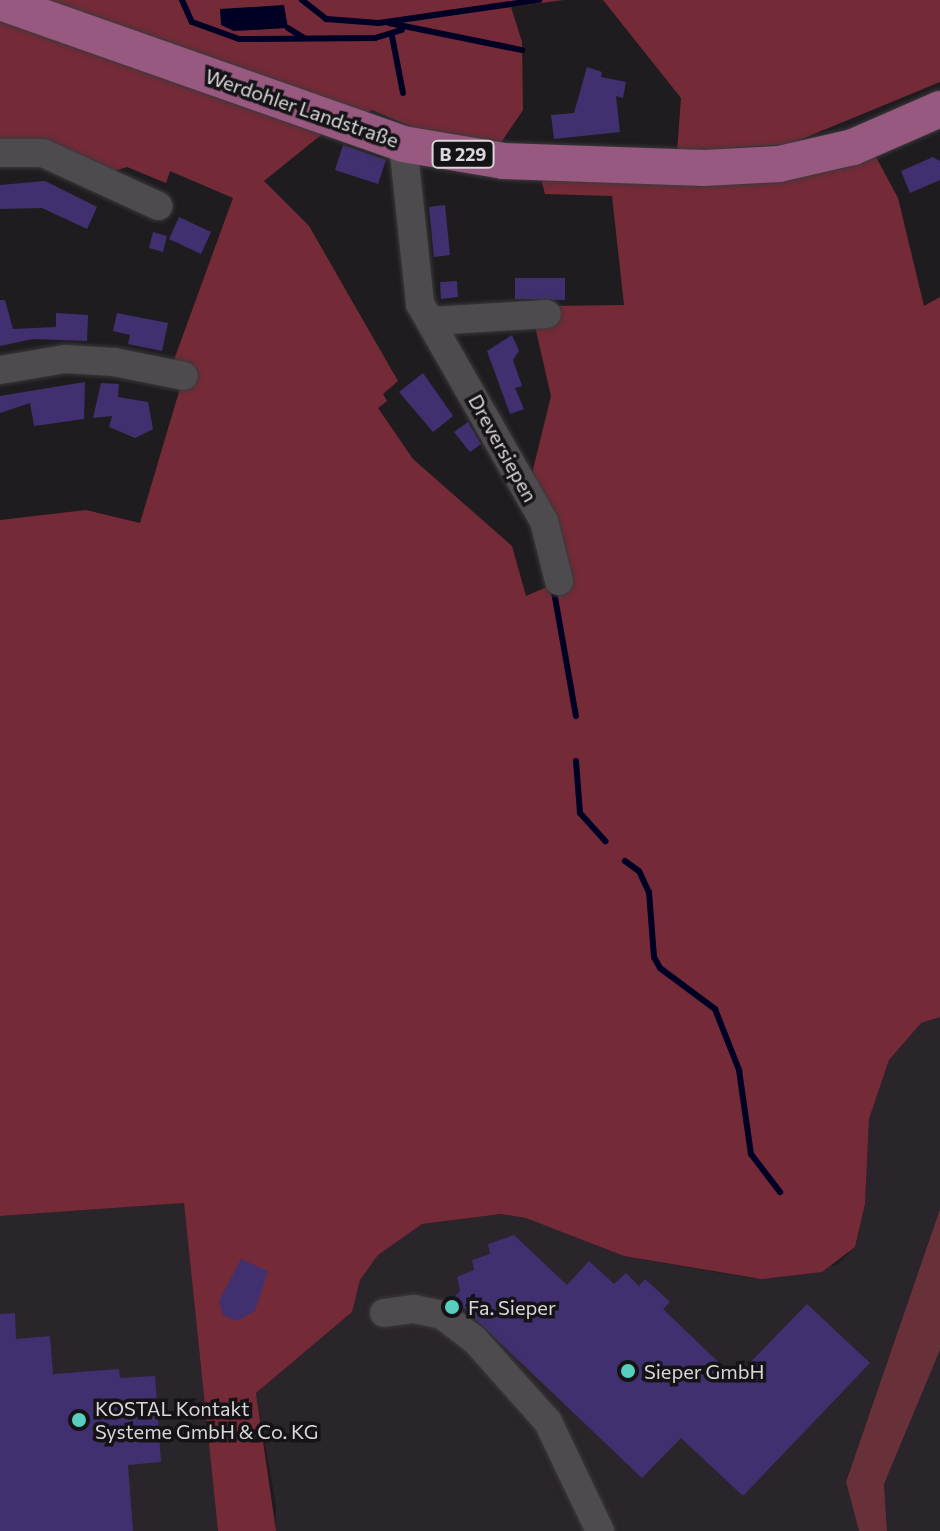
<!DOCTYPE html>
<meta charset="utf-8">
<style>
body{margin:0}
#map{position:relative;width:940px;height:1531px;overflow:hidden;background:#1f1c1f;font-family:Commissioner,sans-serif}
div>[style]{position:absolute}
.built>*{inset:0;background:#2a242b}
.green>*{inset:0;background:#68313a}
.forest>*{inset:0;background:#752a38}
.water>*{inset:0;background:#000025}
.stream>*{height:6px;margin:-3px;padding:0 3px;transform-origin:3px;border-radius:3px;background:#000025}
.building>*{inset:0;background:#403070}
.roads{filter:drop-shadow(0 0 2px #3b393b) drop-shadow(0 0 2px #3b393b)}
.minor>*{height:28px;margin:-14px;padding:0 14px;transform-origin:14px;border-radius:14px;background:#4e4b4f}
.major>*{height:36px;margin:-18px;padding:0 18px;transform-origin:18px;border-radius:18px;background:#975980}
.dots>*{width:22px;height:22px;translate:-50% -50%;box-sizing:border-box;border:4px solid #151316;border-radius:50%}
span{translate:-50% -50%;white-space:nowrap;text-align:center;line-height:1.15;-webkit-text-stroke:7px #151316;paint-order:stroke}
.shield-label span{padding:2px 6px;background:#151316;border:2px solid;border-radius:6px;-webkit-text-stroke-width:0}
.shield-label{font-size:18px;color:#d9d7d9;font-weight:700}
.street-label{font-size:20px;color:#d9d7d9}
.poi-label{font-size:20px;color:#d9d7d9}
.left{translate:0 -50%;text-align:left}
</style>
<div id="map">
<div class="built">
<div style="clip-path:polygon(940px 1017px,940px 1209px,846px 1482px,859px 1531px,275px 1531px,276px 1505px,256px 1393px,352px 1312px,360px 1280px,378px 1255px,405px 1233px,423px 1224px,501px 1214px,527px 1218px,624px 1256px,750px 1278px,837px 1265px,855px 1247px,865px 1204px,869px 1119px,889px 1060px,921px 1023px)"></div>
<div style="clip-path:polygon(184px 1203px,218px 1531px,0 1531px,0 1216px)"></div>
<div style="clip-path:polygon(940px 1350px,940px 1531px,887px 1531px,884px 1484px)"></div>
</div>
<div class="green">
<div style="clip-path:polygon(940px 1209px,940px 1350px,884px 1484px,887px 1531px,859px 1531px,846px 1482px)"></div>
</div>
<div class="forest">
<div style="clip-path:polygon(32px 0,564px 0,511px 7px,522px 42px,523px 110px,500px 144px,426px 133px,372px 110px,363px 115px)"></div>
<div style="clip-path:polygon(603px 0,940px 0,940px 82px,790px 144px,677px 152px,681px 98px)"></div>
<div style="clip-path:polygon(0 12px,324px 127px,321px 135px,264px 181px,309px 226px,398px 381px,383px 394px,387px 401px,378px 408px,413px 459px,512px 546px,526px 596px,554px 584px,528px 490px,551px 396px,534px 322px,547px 306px,624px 305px,612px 196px,545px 194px,540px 175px,851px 165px,876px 157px,898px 198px,924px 306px,940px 297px,940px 1017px,921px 1023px,889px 1060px,869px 1119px,865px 1204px,855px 1247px,822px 1272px,761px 1279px,624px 1256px,526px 1218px,501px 1214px,422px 1224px,378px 1255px,360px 1280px,352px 1312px,256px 1393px,276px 1531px,218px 1531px,184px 1203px,0 1216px,0 520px,86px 510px,140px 523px,181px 385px,167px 379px,233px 198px,170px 171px,166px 183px,127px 167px,114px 171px,0 141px)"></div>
</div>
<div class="water">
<div style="clip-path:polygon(284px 5px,288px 28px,234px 31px,221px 25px,220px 9px)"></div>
</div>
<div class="stream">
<div style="left:182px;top:0;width:24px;rotate:66deg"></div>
<div style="left:192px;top:22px;width:50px;rotate:19.9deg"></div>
<div style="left:239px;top:39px;width:136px;rotate:-0.4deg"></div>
<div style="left:375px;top:38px;width:28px;rotate:-17deg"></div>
<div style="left:302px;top:0;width:31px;rotate:38deg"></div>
<div style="left:326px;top:19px;width:53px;rotate:4.3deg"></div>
<div style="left:379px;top:23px;width:162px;rotate:-8.2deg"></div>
<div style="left:389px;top:23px;width:136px;rotate:11.5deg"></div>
<div style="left:288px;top:28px;width:19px;rotate:32deg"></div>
<div style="left:392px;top:36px;width:58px;rotate:79.1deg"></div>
<div style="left:553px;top:586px;width:132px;rotate:80deg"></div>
<div style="left:576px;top:761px;width:52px;rotate:85.6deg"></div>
<div style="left:580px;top:813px;width:38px;rotate:48deg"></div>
<div style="left:625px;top:861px;width:17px;rotate:36deg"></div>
<div style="left:639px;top:871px;width:23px;rotate:65deg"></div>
<div style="left:649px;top:892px;width:65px;rotate:85.6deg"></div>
<div style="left:654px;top:957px;width:13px;rotate:61deg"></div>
<div style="left:660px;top:968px;width:69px;rotate:36.7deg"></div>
<div style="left:715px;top:1009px;width:66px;rotate:68.5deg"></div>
<div style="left:739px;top:1070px;width:85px;rotate:81.9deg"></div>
<div style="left:751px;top:1154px;width:48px;rotate:52.7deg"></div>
</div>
<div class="building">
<div style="clip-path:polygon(587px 67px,602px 72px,601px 77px,626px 82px,623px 98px,616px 96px,620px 132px,554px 139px,551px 115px,574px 113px)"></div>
<div style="clip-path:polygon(343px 145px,386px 160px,378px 184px,335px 170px)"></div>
<div style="clip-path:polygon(933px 157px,940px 161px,940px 180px,910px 193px,901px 171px)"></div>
<div style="clip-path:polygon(45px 181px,97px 207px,87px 229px,42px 208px,0 209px,0 185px)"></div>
<div style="clip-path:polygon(445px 205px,450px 255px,434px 257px,429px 207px)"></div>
<div style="clip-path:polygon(179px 217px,211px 232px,201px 254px,169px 239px)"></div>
<div style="clip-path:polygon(153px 232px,167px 236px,163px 252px,149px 248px)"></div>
<div style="clip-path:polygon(515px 278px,565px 278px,565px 300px,515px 299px)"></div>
<div style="clip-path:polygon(457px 281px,458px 297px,441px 299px,440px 282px)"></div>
<div style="clip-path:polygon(0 300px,5px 300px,13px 329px,56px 327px,56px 313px,88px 315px,87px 341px,33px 339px,0 346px)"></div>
<div style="clip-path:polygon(117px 313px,168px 323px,162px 351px,128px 344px,130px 335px,113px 331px)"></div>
<div style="clip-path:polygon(512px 335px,519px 351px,513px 360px,522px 386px,515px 388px,524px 409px,510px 414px,487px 351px)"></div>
<div style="clip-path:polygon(423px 373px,453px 416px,433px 432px,399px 392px)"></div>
<div style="clip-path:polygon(85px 382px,84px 419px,34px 426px,30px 403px,0 413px,0 396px)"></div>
<div style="clip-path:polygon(101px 383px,119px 384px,118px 397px,148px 402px,153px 429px,135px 438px,109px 427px,112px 416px,93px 418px)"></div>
<div style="clip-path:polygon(468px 422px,481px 444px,470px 452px,454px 432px)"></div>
<div style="clip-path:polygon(514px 1235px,567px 1285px,589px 1261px,614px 1284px,626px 1273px,639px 1286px,645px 1279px,670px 1302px,663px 1309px,735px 1378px,807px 1304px,870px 1363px,743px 1496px,681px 1438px,642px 1478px,453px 1298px,460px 1291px,457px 1277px,474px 1270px,472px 1260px,490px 1254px,488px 1244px)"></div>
<div style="clip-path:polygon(241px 1259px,268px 1271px,255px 1311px,237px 1321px,223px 1315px,219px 1301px)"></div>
<div style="clip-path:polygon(15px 1313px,16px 1339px,50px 1336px,53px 1374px,119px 1369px,120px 1378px,155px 1376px,161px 1462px,128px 1465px,133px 1531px,0 1531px,0 1314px)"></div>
</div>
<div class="roads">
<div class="minor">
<div style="left:403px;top:144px;width:161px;rotate:83.9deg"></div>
<div style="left:420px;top:304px;width:250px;rotate:60.3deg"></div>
<div style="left:544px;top:521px;width:62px;rotate:76deg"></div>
<div style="left:0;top:153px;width:43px"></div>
<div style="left:43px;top:153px;width:127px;rotate:24.7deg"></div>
<div style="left:431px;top:321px;width:116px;rotate:-3.5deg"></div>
<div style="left:0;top:370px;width:66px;rotate:-9.6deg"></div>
<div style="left:65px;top:359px;width:49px;rotate:3.5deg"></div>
<div style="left:114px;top:362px;width:71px;rotate:11.3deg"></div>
<div style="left:384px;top:1313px;width:30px;rotate:-8deg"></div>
<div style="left:414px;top:1309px;width:29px;rotate:12deg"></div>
<div style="left:442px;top:1315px;width:41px;rotate:37.1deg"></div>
<div style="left:475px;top:1340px;width:110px;rotate:48.3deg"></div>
<div style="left:548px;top:1422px;width:121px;rotate:64.5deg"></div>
</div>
<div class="major">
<div style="left:0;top:2px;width:427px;rotate:19.4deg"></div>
<div style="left:403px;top:144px;width:101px;rotate:9.6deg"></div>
<div style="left:503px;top:161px;width:201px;rotate:2deg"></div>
<div style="left:704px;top:168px;width:75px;rotate:-3.1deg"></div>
<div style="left:779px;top:164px;width:76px;rotate:-12.9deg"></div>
<div style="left:853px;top:147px;width:95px;rotate:-23.6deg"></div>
</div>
</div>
<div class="dots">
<div style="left:452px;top:1307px;background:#58cec0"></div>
<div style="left:628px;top:1371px;background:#58cec0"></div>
<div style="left:79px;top:1420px;background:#58cec0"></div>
</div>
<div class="shield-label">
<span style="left:463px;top:154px">B 229</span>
</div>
<div class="street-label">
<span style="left:302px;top:108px;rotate:19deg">Werdohler Landstraße</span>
<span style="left:503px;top:448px;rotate:61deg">Dreversiepen</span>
</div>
<div class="poi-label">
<span class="left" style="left:468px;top:1307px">Fa. Sieper</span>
<span class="left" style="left:644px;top:1371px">Sieper GmbH</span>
<span class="left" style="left:95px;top:1420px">KOSTAL Kontakt<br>Systeme GmbH &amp; Co. KG</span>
</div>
</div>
